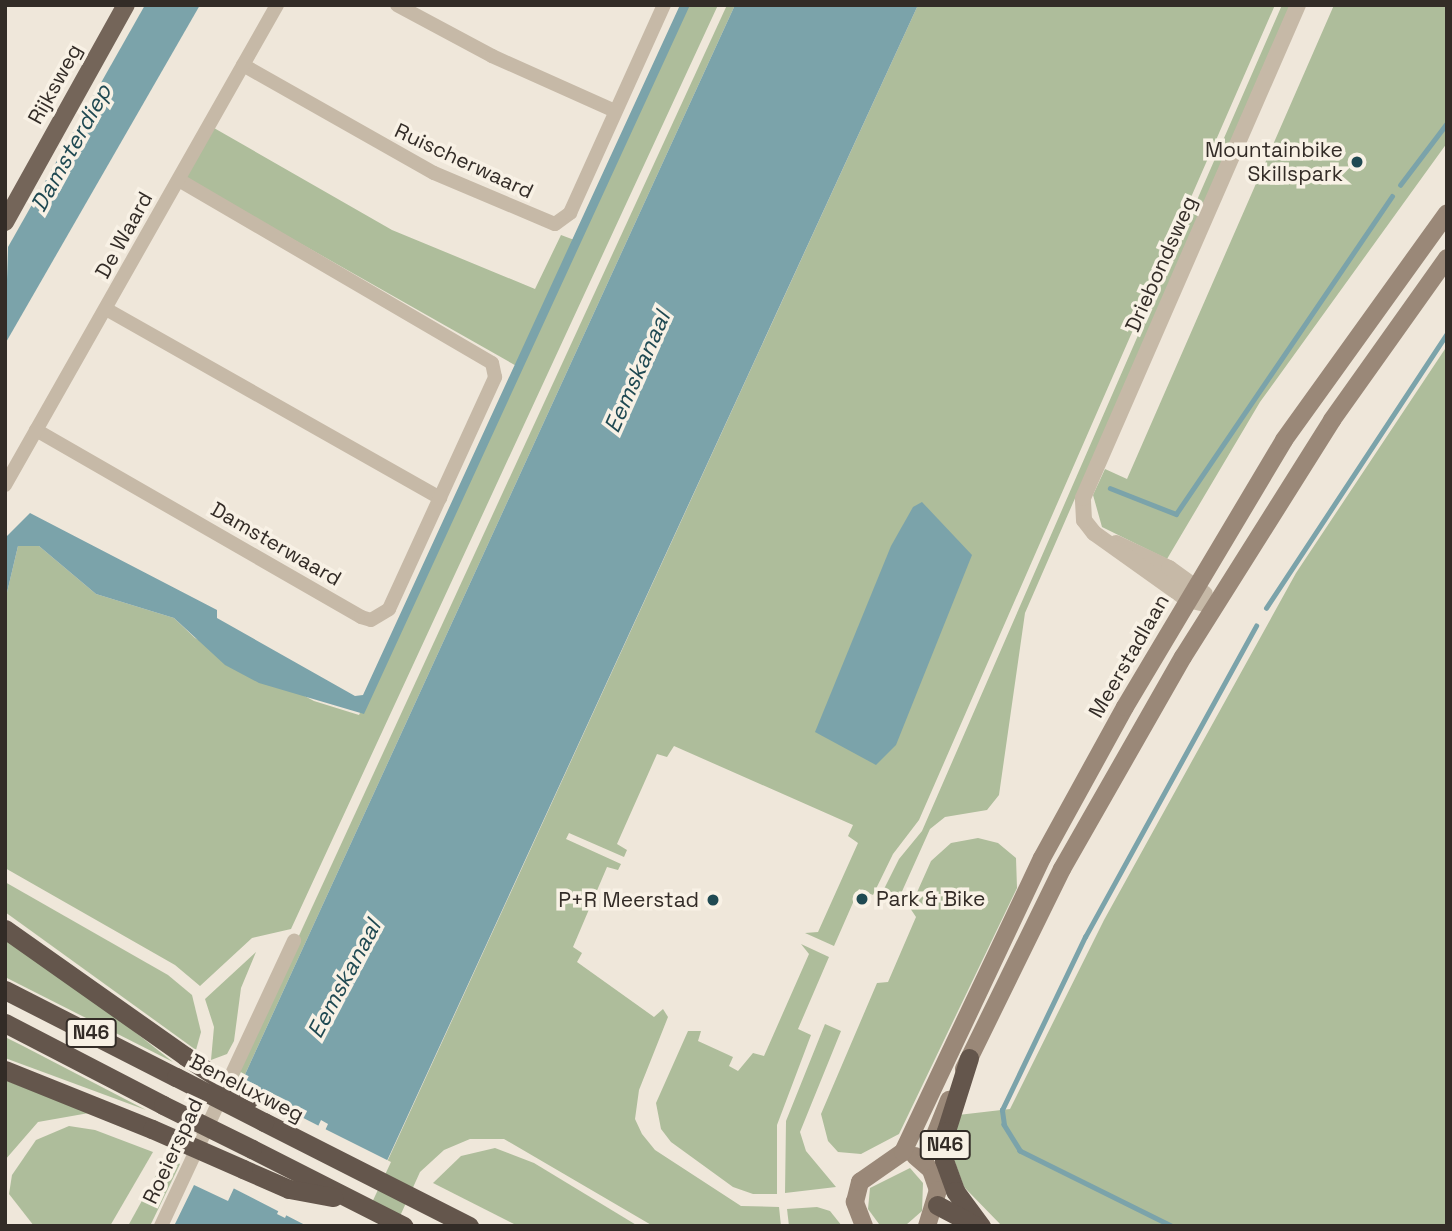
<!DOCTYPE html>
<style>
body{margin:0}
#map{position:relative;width:1452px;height:1231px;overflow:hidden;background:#efe7da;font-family:"Space Grotesk",sans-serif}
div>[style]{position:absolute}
.green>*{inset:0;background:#aebd9b}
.water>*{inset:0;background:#7ba3aa}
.pier>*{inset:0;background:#efe7da}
.stream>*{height:4.5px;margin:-2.25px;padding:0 2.25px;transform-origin:2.25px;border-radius:2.25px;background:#7ba3aa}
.minor>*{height:14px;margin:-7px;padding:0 7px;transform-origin:7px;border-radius:7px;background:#c6b9a7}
.tertiary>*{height:16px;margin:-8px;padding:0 8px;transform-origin:8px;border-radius:8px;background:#c6b9a7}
.secondary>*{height:18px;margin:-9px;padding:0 9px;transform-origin:9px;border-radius:9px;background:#9a8878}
.primary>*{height:18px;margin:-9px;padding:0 9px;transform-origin:9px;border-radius:9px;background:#746559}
.trunk>*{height:19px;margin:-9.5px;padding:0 9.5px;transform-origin:9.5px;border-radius:9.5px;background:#64564c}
.trunk-bridge>*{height:19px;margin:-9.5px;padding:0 9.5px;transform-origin:9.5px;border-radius:9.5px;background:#64564c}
.dots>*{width:19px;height:19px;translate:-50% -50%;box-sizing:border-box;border:4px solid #f8f1e5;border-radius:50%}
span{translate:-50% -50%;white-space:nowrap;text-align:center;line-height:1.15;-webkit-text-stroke:7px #f8f1e5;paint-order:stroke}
.shield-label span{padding:2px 5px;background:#f8f1e5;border:2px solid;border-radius:5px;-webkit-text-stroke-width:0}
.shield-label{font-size:19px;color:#332c27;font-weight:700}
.street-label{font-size:21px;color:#332c27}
.poi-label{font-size:21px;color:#332c27}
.right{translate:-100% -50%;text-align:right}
.left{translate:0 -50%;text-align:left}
.water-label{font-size:23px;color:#1f4952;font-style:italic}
.frame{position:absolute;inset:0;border:7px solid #332c27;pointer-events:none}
</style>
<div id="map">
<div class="green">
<div style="clip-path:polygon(688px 5px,718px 5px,291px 929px,252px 938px,200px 986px,175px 965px,5px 868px,5px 601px,18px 546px,39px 546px,96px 594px,174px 618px,195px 638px,314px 701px,359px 715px,520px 368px,185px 178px,214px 128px,392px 230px,535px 289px,561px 235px,577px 241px)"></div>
<div style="clip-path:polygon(727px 5px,735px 5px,242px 1081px,234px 1077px)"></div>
<div style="clip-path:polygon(918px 5px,1275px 5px,919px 820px,893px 854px,873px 895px,859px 889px,834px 946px,805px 933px,818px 932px,858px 843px,848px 836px,853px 825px,674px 746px,667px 757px,657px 754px,617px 844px,627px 850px,624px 857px,569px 833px,566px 839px,621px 864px,618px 870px,607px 867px,573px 947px,582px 953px,577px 962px,654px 1017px,663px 1009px,668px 1017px,639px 1090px,635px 1119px,642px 1134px,655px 1150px,741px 1206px,779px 1207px,781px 1226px,653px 1226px,504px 1139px,470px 1139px,444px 1150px,420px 1172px,396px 1225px,365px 1210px)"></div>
<div style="clip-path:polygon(1282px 5px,1290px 5px,1025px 613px,999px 795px,987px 810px,945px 817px,930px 829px,895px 907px,879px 899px,899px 859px,922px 831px)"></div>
<div style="clip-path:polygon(1334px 5px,1447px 5px,1447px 143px,1260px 402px,1167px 559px,1102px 527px,1093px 495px,1105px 469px,1127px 479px)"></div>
<div style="clip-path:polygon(1447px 346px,1447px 1226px,1001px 1225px,964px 1187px,952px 1154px,958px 1115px,1010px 1109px,1104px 920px,1296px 573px)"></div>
<div style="clip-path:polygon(978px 838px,998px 843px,1016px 858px,1017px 888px,899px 1134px,861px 1154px,838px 1152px,828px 1141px,821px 1114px,877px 983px,888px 982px,916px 917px,910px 908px,931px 861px,951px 843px)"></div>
<div style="clip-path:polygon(5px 882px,168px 975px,192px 995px,201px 1032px,196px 1050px,5px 912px)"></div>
<div style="clip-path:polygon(5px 935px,107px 1010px,173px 1062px,5px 977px)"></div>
<div style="clip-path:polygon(801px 944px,829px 957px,798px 1029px,811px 1035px,777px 1125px,777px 1194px,753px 1194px,733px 1187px,671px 1142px,661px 1129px,656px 1103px,688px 1031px,701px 1031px,698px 1041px,733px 1057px,729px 1066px,738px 1071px,753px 1053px,764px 1056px,809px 954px)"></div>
<div style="clip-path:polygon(256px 952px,241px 988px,234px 1041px,227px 1054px,211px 1060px,214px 1027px,205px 999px)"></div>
<div style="clip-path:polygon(825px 1024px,841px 1031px,800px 1132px,806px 1151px,836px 1187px,785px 1193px,786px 1121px)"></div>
<div style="clip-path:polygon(5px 1037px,23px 1046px,146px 1110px,5px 1058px)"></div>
<div style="clip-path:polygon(5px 1080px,89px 1113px,38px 1122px,5px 1160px)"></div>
<div style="clip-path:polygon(69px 1126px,95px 1130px,153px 1152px,110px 1226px,34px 1226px,9px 1194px,12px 1175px,36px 1140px)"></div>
<div style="clip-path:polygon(495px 1148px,534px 1163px,638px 1226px,518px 1226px,433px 1183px,461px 1156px)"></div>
<div style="clip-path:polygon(166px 1157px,180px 1164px,150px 1226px,128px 1226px)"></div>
<div style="clip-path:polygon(910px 1168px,923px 1183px,922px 1211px,906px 1225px,879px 1224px,868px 1209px,870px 1188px)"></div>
<div style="clip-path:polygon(817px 1207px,830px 1211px,842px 1226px,789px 1226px,787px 1209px)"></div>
</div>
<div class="water">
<div style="clip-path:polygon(145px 5px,200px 5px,5px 344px,8px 247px)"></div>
<div style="clip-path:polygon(680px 5px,690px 5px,364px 714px,259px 683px,225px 665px,174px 618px,96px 594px,39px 546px,18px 546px,5px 601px,5px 538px,30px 513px,217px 610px,217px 618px,355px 696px,363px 695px)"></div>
<div style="clip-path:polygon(evenodd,735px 5px,918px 5px,357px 1226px,174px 1226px,194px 1185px,228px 1201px,276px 1097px,242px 1081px,735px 5px,321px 1120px,328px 1124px,285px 1218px,277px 1214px,321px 1120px)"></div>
<div style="clip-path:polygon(922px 502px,972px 555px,896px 745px,876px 765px,815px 732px,891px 546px,913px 507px)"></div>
</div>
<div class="pier">
<div style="clip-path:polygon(270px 1101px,321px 1127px,282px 1213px,323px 1128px,391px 1162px,361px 1226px,307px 1226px,231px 1187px)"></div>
</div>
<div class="stream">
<div style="left:1400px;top:185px;width:78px;rotate:-52.8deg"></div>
<div style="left:1110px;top:488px;width:71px;rotate:21.5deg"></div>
<div style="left:1176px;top:514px;width:384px;rotate:-55.8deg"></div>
<div style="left:1266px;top:608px;width:328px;rotate:-56.6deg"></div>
<div style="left:1171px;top:1226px;width:169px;rotate:-153.6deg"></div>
<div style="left:1020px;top:1151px;width:31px;rotate:-122deg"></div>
<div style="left:1004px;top:1125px;width:15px;rotate:-98deg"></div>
<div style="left:1002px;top:1110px;width:192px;rotate:-64.4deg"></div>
<div style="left:1085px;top:937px;width:355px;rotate:-61.2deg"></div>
</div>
<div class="minor">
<div style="left:397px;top:5px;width:108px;rotate:28.2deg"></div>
<div style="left:492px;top:56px;width:135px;rotate:24.1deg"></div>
<div style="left:243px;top:65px;width:219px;rotate:29.5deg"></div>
<div style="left:434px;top:173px;width:131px;rotate:22.9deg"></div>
<div style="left:555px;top:224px;width:19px;rotate:-36deg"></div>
<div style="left:570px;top:213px;width:228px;rotate:-65.7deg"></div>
<div style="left:106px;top:309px;width:384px;rotate:29.5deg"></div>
<div style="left:36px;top:430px;width:375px;rotate:29.9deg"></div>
<div style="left:361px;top:617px;width:10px;rotate:17deg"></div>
<div style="left:371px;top:620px;width:21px;rotate:-31deg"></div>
<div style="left:389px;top:609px;width:255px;rotate:-65.4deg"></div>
<div style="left:495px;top:377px;width:14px;rotate:-102deg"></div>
<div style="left:492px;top:363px;width:363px;rotate:-149.7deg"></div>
<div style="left:5px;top:485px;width:552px;rotate:-60.46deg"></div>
<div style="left:161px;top:1226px;width:315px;rotate:-65deg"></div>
</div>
<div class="tertiary">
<div style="left:1116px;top:543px;width:59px;rotate:25.3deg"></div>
<div style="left:1169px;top:568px;width:44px;rotate:35.8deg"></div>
<div style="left:1214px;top:606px;width:27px;rotate:-167deg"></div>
<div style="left:1188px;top:600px;width:115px;rotate:-144.5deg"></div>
<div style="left:1094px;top:533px;width:16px;rotate:-128deg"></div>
<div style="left:1084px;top:520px;width:22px;rotate:-93deg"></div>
<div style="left:1083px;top:498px;width:538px;rotate:-66.44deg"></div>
</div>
<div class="secondary">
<div style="left:964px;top:1069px;width:223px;rotate:-63.9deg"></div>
<div style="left:1062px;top:869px;width:244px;rotate:-60.3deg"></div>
<div style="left:1183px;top:657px;width:280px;rotate:-57.8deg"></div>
<div style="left:1332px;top:420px;width:199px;rotate:-54.6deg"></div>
<div style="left:915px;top:1156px;width:21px;rotate:41deg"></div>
<div style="left:931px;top:1170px;width:21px;rotate:71deg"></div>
<div style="left:938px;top:1190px;width:38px;rotate:107deg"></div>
<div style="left:924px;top:1162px;width:67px;rotate:-68deg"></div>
<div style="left:864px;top:1226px;width:26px;rotate:-111deg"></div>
<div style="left:855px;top:1202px;width:21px;rotate:-76deg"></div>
<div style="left:860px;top:1182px;width:52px;rotate:-34.9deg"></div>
<div style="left:903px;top:1152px;width:325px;rotate:-64.7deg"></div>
<div style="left:1042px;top:858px;width:172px;rotate:-61.2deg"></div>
<div style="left:1125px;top:707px;width:311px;rotate:-59.2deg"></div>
<div style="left:1284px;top:440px;width:279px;rotate:-54.3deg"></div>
</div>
<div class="primary">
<div style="left:5px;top:222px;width:248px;rotate:-60.9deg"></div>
</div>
<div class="trunk">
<div style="left:5px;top:929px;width:220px;rotate:35.2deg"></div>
<div style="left:5px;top:990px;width:192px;rotate:27deg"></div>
<div style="left:5px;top:1023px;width:178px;rotate:27.4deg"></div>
<div style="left:969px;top:1058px;width:77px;rotate:107.5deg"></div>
<div style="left:946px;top:1131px;width:29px;rotate:94deg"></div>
<div style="left:944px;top:1160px;width:33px;rotate:70deg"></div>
<div style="left:955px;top:1191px;width:44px;rotate:53.4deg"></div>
<div style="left:5px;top:1070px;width:158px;rotate:21.9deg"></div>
<div style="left:264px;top:1122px;width:230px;rotate:26.9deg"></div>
<div style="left:252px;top:1149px;width:170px;rotate:26.9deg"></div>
<div style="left:243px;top:1169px;width:50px;rotate:23.5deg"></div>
<div style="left:289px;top:1189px;width:45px;rotate:10.3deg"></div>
<div style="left:937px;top:1205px;width:43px;rotate:27.8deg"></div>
</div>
<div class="trunk-bridge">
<div style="left:185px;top:1056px;width:77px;rotate:33.9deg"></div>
<div style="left:176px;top:1077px;width:99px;rotate:27.1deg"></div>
<div style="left:163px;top:1105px;width:99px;rotate:26.3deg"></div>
<div style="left:152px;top:1129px;width:99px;rotate:23.7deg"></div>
</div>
<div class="dots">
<div style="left:1357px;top:162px;background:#1f4952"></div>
<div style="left:862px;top:899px;background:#1f4952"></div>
<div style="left:713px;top:900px;background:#1f4952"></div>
</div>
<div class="shield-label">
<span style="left:91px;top:1033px">N46</span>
<span style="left:945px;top:1145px">N46</span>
</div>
<div class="street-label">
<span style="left:55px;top:84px;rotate:-61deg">Rijksweg</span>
<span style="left:464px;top:161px;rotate:25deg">Ruischerwaard</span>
<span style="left:124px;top:235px;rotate:-61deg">De Waard</span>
<span style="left:1161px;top:264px;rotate:-66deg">Driebondsweg</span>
<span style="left:276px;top:544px;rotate:30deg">Damsterwaard</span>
<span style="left:1129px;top:656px;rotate:-60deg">Meerstadlaan</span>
<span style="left:247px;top:1088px;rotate:27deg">Beneluxweg</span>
<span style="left:173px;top:1151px;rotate:-65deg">Roeierspad</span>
</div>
<div class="poi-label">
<span class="right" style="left:1343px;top:162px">Mountainbike<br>Skillspark</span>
<span class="left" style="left:876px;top:899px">Park &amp; Bike</span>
<span class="right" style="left:699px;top:900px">P+R Meerstad</span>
</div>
<div class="water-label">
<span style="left:71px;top:148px;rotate:-61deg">Damsterdiep</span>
<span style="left:637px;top:372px;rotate:-66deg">Eemskanaal</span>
<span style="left:344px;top:979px;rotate:-62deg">Eemskanaal</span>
</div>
<div class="frame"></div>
</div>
